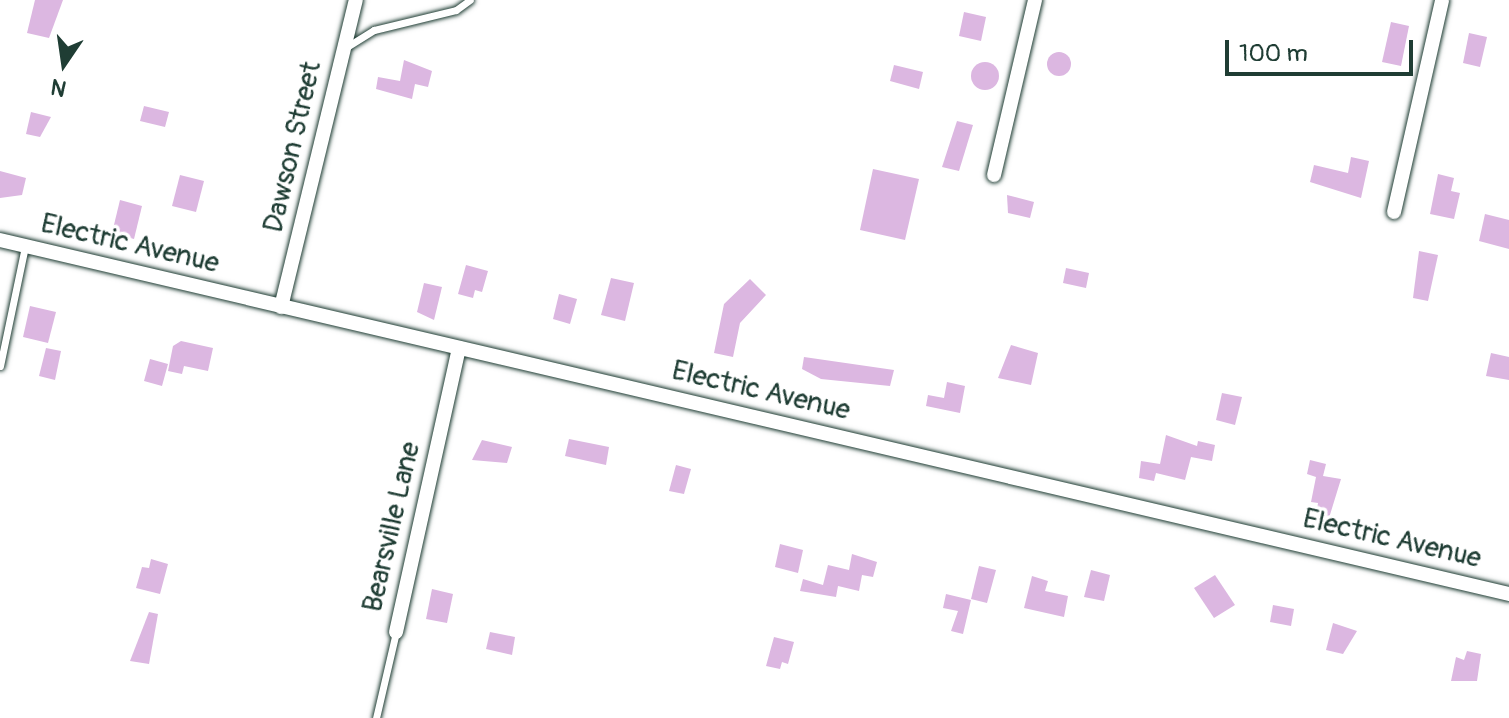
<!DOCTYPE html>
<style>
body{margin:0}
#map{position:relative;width:1509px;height:718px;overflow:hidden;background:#fff;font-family:Pangolin,sans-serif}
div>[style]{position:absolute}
.building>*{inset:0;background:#dcb7e1}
.round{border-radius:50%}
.roads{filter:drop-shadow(0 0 2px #1f3d34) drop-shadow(0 0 2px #1f3d34)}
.service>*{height:7px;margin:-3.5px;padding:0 3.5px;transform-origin:3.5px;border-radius:3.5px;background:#fff}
.minor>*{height:14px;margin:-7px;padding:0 7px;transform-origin:7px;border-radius:7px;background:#fff}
span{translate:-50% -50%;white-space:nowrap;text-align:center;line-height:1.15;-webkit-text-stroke:7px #fff;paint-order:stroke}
.street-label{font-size:28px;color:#1f3d34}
.north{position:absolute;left:24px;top:24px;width:80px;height:80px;-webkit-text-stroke:6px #fff;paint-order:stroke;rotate:193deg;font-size:22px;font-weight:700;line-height:32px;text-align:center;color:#1f3d34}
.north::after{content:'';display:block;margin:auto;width:28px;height:36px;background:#1f3d34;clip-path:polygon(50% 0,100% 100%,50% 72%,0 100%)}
.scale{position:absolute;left:1225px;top:40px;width:188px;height:36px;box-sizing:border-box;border:4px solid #1f3d34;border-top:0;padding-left:10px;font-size:24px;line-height:28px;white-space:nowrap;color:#1f3d34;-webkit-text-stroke:6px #fff;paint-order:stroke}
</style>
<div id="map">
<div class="building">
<div style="clip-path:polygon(35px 0,63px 0,49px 38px,27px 33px)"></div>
<div style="clip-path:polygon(964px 12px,986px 17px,981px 41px,959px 36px)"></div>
<div style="clip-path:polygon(1391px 22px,1409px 26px,1401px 66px,1382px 62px)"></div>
<div style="clip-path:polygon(1469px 33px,1487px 37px,1480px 67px,1463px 63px)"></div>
<div class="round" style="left:1047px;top:52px;width:24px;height:24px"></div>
<div style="clip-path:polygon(404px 60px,432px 71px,428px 87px,415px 84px,412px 99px,376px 89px,378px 77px,400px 81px)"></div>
<div class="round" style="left:971px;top:62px;width:28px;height:28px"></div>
<div style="clip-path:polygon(894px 65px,923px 72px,919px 89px,890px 81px)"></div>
<div style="clip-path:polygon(144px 106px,169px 112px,165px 127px,140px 121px)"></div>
<div style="clip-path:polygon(31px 112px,51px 117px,40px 137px,26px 134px)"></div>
<div style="clip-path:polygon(957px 121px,973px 125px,959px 171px,942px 167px)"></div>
<div style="clip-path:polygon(1351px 157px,1369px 161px,1361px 198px,1310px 182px,1314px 165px,1348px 173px)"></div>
<div style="clip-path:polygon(873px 169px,919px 179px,905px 240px,860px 230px)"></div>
<div style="clip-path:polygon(0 171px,26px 178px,22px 195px,0 198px)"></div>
<div style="clip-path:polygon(1438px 174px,1454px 178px,1451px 191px,1460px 193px,1454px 219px,1430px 214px)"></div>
<div style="clip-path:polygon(180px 175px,204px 181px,196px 212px,172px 206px)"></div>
<div style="clip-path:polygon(1007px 195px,1034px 202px,1030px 218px,1008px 213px)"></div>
<div style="clip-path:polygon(120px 200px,142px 206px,134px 239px,112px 233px)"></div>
<div style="clip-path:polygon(1485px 214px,1509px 220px,1509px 249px,1479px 241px)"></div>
<div style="clip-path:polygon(1419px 251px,1438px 255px,1428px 301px,1413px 298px)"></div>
<div style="clip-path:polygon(466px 265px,488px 271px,482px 292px,475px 290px,473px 298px,458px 294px)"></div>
<div style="clip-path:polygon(1066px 268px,1089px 273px,1086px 288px,1063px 283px)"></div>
<div style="clip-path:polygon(611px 278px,634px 283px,625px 321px,601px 315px)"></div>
<div style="clip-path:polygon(750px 279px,766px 295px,740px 323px,733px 357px,714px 353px,724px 304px)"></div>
<div style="clip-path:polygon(424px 283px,442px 287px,434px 320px,417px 312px)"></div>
<div style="clip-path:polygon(559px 294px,577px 299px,570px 324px,553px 319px)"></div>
<div style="clip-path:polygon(30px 306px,56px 312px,48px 343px,23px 337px)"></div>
<div style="clip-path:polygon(181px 341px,213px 348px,208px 371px,184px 366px,182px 374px,168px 371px,173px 346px)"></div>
<div style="clip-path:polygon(1011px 345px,1038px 353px,1031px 385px,998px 378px)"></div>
<div style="clip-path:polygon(46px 348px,61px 351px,55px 380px,39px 376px)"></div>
<div style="clip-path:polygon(1491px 353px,1509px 357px,1509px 380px,1486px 376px)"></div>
<div style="clip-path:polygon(804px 357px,894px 370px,890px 386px,821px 379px,802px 369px)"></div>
<div style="clip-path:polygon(150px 359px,168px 364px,162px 386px,144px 381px)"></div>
<div style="clip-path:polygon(947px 382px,965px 386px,960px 413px,926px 406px,928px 395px,944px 398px)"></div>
<div style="clip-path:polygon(1222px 393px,1242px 397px,1235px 425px,1216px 420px)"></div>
<div style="clip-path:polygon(1166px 435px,1197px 446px,1198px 441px,1215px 445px,1212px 461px,1191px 457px,1185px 480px,1156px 473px,1154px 481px,1139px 478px,1141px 461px,1160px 464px)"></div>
<div style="clip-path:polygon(569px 439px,609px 447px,606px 465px,565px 456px)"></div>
<div style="clip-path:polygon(482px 440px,512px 447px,507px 463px,472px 460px)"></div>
<div style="clip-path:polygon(1310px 460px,1326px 464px,1323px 476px,1341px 479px,1329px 518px,1316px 515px,1318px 503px,1311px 502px,1316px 477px,1307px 474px)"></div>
<div style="clip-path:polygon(676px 465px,691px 469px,684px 494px,669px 491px)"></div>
<div style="clip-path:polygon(780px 544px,803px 550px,798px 573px,775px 567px)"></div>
<div style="clip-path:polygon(852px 554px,877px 562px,873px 577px,862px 575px,859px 591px,838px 586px,836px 597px,800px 591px,803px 579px,823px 585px,828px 565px,849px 570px)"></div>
<div style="clip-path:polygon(151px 559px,168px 564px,160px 594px,136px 588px,142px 567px,149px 568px)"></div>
<div style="clip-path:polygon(979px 566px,996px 570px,987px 603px,971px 599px)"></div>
<div style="clip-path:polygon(1091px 570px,1110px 575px,1104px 601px,1084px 597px)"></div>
<div style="clip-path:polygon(1215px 575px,1235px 605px,1214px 618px,1194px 588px)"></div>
<div style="clip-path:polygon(1032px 576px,1048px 581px,1045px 591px,1068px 596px,1064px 617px,1024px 608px)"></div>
<div style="clip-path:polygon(432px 589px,453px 594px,447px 623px,426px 619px)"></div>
<div style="clip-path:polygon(946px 594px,971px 600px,963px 634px,951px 631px,958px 611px,943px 608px)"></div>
<div style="clip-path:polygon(1273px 605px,1294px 609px,1291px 626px,1270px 622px)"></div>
<div style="clip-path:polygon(149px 612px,158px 614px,149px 664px,130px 661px)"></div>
<div style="clip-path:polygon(1333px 623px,1357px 631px,1343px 654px,1326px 650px)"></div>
<div style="clip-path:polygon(490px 632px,515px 637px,512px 655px,486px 649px)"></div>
<div style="clip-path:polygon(774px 637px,794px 642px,788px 664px,782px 662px,780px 669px,766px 666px)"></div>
<div style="clip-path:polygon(1467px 651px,1481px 654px,1477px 681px,1451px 681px,1456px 657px,1464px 660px)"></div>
</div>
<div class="roads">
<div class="service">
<div style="left:345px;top:48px;width:34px;rotate:-32deg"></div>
<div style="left:374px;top:30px;width:84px;rotate:-13.7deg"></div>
<div style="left:456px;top:10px;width:17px;rotate:-36deg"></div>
<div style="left:0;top:366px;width:123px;rotate:-78.2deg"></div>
<div style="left:376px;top:718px;width:88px;rotate:-76.9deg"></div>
</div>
<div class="minor">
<div style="left:994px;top:175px;width:180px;rotate:-76.8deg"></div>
<div style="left:1394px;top:212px;width:217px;rotate:-77.2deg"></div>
<div style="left:0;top:240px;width:1550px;rotate:13.2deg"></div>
<div style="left:281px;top:307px;width:316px;rotate:-76.3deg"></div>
<div style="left:396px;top:632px;width:291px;rotate:-77.5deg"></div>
</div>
</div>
<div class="street-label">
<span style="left:293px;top:147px;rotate:-77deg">Dawson Street</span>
<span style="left:130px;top:244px;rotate:13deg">Electric Avenue</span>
<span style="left:761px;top:391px;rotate:13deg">Electric Avenue</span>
<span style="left:392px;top:527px;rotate:-77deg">Bearsville Lane</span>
<span style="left:1392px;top:539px;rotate:13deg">Electric Avenue</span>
</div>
<div class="north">N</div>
<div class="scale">100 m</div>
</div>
